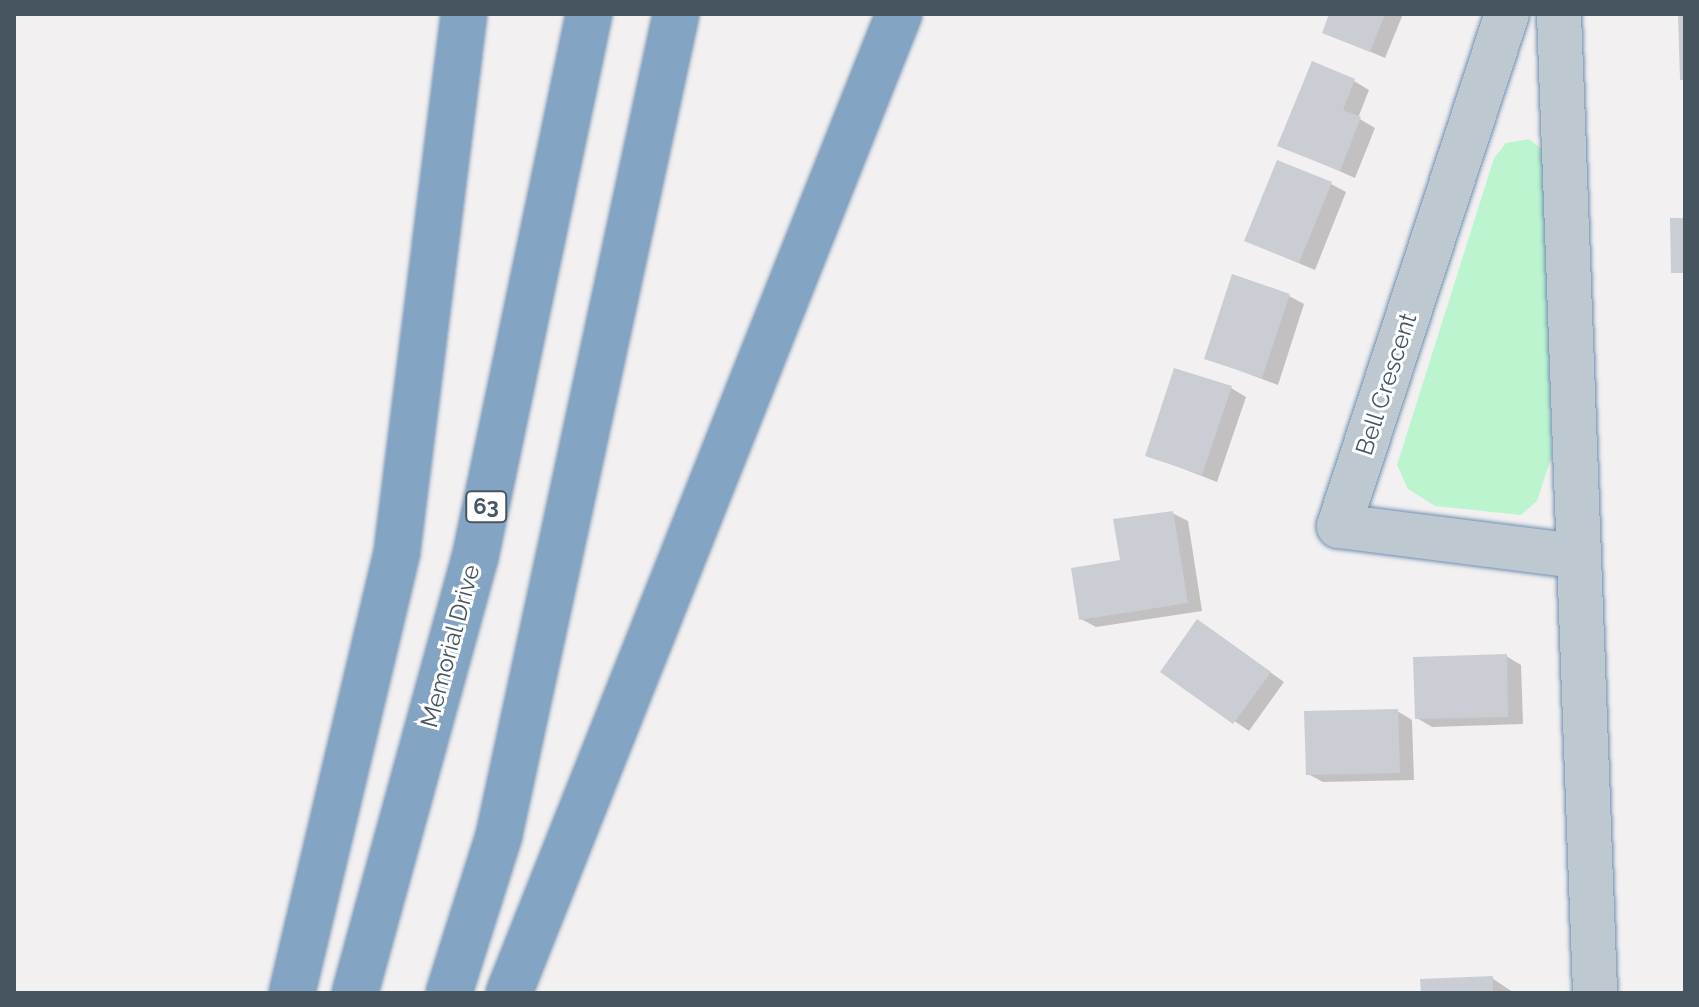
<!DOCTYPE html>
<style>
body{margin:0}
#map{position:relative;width:1699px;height:1007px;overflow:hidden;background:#f3f0f1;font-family:Raleway,sans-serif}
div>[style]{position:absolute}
.green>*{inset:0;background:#bcf4d0}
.shadow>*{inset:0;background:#0003}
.building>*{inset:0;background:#caced4}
.roads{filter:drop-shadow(0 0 2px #6f8fb0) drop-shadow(0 0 2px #6f8fb0)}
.minor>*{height:44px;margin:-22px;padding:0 22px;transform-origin:22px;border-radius:22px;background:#bdc8d1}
.highway>*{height:44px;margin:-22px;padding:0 22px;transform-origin:22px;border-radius:22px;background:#84a4c4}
span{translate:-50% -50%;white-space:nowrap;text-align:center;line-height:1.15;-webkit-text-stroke:6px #fff;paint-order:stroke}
.shield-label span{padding:2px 6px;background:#fff;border:2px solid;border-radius:6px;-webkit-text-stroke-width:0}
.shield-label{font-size:22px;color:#465560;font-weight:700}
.street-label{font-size:24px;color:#465560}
.frame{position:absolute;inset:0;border:16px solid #465560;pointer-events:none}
</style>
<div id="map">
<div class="green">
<div style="clip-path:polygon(1529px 139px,1544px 151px,1552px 455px,1537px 501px,1521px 515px,1435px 506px,1408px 489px,1397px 465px,1494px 158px,1506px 143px)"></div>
</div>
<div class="shadow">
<div style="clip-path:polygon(1332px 14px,1403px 14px,1385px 58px,1324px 32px)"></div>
<div style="clip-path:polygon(1354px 81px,1369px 90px,1358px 118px,1375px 128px,1355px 178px,1280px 145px)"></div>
<div style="clip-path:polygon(1331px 184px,1346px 192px,1315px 270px,1246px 241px)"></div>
<div style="clip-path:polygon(1289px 296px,1304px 304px,1278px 385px,1206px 358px)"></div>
<div style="clip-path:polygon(1231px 388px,1246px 397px,1217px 482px,1148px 455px)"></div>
<div style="clip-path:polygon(1172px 513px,1188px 521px,1202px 611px,1096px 627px,1081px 619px,1122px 562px)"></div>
<div style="clip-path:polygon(1212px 630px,1284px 682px,1249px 731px,1162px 671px)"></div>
<div style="clip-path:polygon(1506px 656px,1521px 665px,1523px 724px,1432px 727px,1417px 718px)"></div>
<div style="clip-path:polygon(1397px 711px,1412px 720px,1414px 780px,1323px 782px,1308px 774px)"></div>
<div style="clip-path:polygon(1492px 978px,1514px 993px,1423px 993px)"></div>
</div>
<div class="building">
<div style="clip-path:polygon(1329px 14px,1385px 14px,1370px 52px,1322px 33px)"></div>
<div style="clip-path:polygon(1678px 14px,1685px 14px,1685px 80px,1680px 80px)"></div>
<div style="clip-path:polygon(1312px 61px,1355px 79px,1343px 110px,1361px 117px,1340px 171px,1277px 146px)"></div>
<div style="clip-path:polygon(1277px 160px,1332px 182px,1299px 263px,1244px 241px)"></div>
<div style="clip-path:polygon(1670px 218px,1685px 218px,1685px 273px,1671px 273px)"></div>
<div style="clip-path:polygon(1232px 274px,1290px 294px,1262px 378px,1204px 359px)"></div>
<div style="clip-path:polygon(1174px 368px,1232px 386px,1202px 475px,1145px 456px)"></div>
<div style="clip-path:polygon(1173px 511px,1188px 603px,1079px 620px,1071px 568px,1120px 560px,1113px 519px)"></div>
<div style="clip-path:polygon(1197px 619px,1271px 672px,1233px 724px,1160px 672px)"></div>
<div style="clip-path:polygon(1507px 654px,1508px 717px,1415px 719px,1413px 657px)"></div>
<div style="clip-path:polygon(1398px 709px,1400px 773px,1306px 775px,1304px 711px)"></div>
<div style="clip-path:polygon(1493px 976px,1493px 993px,1421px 993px,1420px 979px)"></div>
</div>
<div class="roads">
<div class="minor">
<div style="left:1507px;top:14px;width:539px;rotate:108.17deg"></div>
<div style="left:1339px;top:526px;width:240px;rotate:7.2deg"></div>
<div style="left:1559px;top:14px;width:980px;rotate:87.89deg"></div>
</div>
<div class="highway">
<div style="left:292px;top:993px;width:453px;rotate:-76.6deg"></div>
<div style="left:397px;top:552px;width:542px;rotate:-82.9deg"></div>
<div style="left:355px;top:993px;width:451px;rotate:-74.6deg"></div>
<div style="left:475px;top:558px;width:556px;rotate:-78.16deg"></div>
<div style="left:449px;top:993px;width:166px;rotate:-72.4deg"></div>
<div style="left:499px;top:835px;width:840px;rotate:-77.83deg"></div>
<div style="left:509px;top:993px;width:1054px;rotate:-68.28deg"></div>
</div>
</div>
<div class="shield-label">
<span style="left:486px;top:507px">63</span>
</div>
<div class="street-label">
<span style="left:1386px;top:384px;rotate:-72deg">Bell Crescent</span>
<span style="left:450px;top:646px;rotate:-75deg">Memorial Drive</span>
</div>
<div class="frame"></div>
</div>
